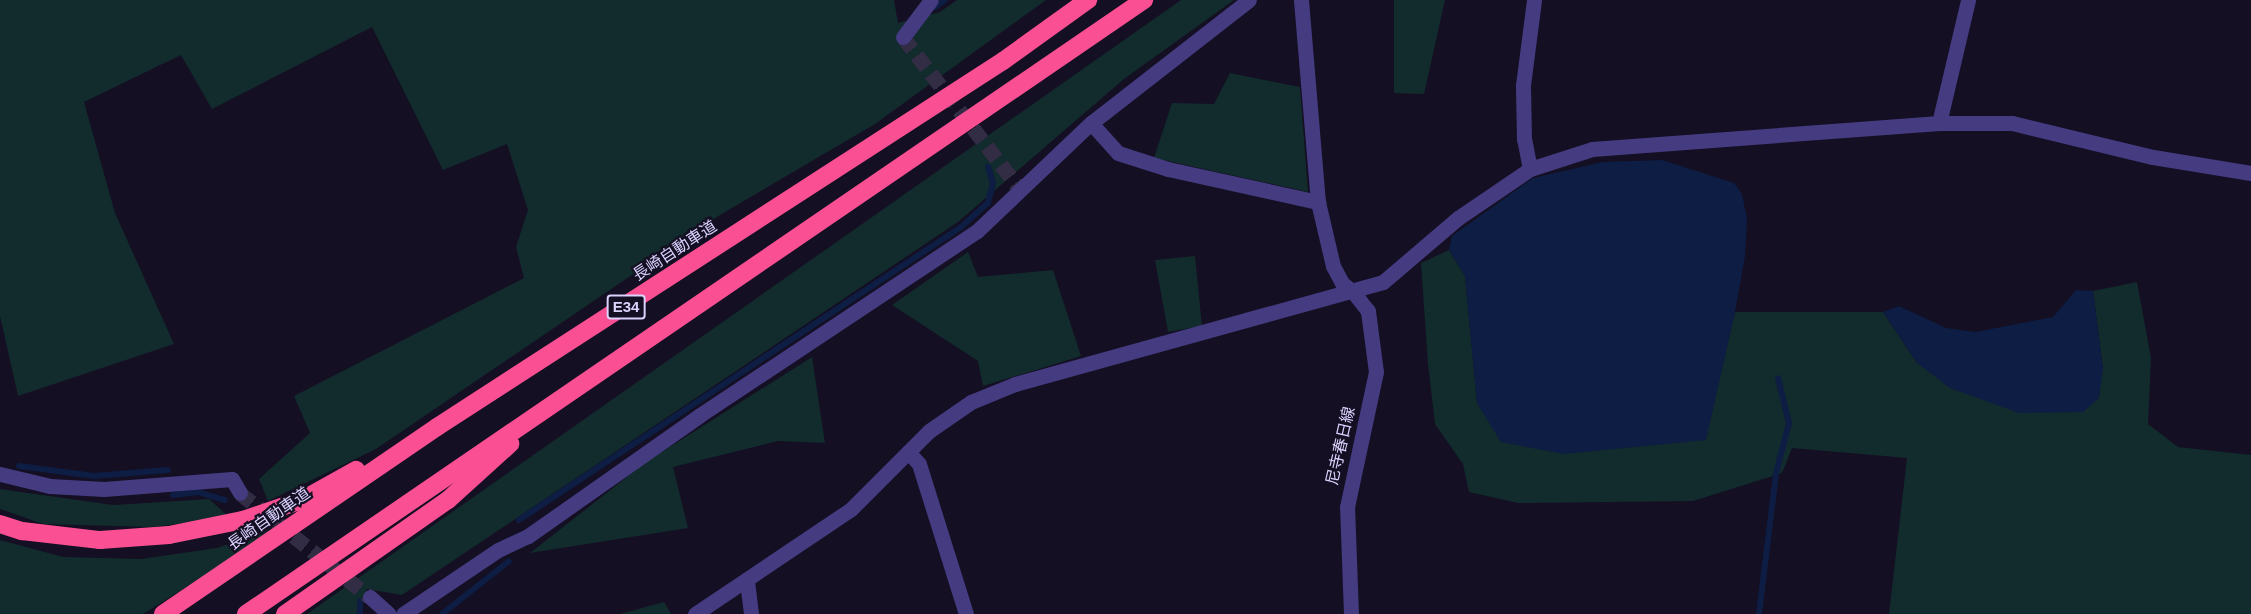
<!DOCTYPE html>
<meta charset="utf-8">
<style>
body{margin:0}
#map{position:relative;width:2251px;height:614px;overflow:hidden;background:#140f23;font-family:Arial,"Noto Sans JP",sans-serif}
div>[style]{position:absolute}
.green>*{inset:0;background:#122b2d}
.water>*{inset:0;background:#0d1d43}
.stream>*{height:6px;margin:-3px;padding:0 3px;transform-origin:3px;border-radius:3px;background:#0d1d43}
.minor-tunnel>*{height:15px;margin-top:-7.5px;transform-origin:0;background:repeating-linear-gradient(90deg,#322c44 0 15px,transparent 0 23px)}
.minor>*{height:15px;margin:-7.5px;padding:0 7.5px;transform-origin:7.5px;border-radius:7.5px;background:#443b81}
.tertiary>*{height:15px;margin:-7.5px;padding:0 7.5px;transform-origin:7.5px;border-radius:7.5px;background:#443b81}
.motorway>*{height:18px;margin:-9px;padding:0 9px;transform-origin:9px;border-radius:9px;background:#fa5093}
span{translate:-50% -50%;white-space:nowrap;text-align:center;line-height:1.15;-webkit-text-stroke:4.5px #140f23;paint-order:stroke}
.shield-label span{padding:2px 4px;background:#140f23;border:2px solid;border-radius:4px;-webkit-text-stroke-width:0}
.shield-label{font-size:15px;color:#dbd2fe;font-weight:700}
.street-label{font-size:16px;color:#dbd2fe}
</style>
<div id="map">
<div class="green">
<div style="clip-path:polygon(0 0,894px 0,898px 23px,940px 12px,957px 0,1046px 0,875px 124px,720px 215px,376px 449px,268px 501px,259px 479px,310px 433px,294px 396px,524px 278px,516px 247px,528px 210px,507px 144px,443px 170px,372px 27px,212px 109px,181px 55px,84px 102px,115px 213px,174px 344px,18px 396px,0 316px)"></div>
<div style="clip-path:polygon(1181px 0,1234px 0,1124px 79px,958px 222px,402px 595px,367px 589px,356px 614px,307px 614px)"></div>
<div style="clip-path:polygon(1394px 0,1445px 0,1424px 94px,1394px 93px)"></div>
<div style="clip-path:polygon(1230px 73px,1300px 87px,1308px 192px,1154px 158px,1172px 103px,1214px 104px)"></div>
<div style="clip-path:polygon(1449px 250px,1465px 276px,1477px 403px,1705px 440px,1735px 312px,1883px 312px,1917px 363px,2103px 369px,2093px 291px,2137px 282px,2151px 358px,2148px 424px,2178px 447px,2251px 455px,2251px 614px,1889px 614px,1907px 458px,1792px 448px,1782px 473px,1693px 501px,1518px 503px,1469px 492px,1463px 464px,1435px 424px,1428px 364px,1421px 263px)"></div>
<div style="clip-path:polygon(968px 252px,978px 277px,1053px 270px,1081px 356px,983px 386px,978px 361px,892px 305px)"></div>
<div style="clip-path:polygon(1195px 256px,1202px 326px,1168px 332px,1155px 260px)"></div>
<div style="clip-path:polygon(812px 357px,825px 443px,778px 441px,673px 467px,688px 528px,530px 553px,646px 462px)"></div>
<div style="clip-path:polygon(0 489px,113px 505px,209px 499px,229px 517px,153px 527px,43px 524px,0 509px)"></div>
<div style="clip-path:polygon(292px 522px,143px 614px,0 614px,0 540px,63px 557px,141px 559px,217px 548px)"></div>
<div style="clip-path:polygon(664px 602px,671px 614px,620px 614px)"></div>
</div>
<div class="water">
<div style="clip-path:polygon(1662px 160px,1734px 183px,1742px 194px,1747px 219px,1745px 256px,1735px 312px,1706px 440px,1564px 454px,1501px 442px,1477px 403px,1465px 276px,1449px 250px,1452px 236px,1533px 178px,1603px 162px)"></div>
<div style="clip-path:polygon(2076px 290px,2093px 291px,2103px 369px,2099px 398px,2083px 412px,2019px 413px,1950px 388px,1917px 363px,1883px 312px,1899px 306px,1946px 328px,1975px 332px,2053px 317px)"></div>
</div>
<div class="stream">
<div style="left:935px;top:7px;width:12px;rotate:-35deg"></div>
<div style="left:19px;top:466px;width:76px;rotate:7.6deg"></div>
<div style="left:94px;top:476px;width:74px;rotate:-4.6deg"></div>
<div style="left:173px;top:495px;width:25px;rotate:-7deg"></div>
<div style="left:198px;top:492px;width:28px;rotate:17deg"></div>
<div style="left:519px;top:520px;width:530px;rotate:-33.54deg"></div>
<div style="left:961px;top:227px;width:36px;rotate:-42deg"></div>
<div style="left:988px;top:203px;width:21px;rotate:-76deg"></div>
<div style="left:993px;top:183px;width:17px;rotate:-107deg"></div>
<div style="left:360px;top:601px;width:13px;rotate:90deg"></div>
<div style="left:442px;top:614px;width:85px;rotate:-38.3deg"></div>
<div style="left:1759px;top:614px;width:142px;rotate:-83.1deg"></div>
<div style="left:1776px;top:473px;width:52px;rotate:-75.4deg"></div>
<div style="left:1789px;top:423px;width:46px;rotate:-103.7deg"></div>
</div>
<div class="minor-tunnel">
<div style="left:903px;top:37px;width:193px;rotate:52.4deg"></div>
<div style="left:240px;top:493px;width:166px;rotate:38.7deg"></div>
</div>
<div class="minor">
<div style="left:1301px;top:0;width:203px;rotate:85.2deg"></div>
<div style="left:1318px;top:202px;width:66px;rotate:76.8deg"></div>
<div style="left:1333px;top:266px;width:19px;rotate:62deg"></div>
<div style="left:1342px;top:283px;width:16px;rotate:40deg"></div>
<div style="left:903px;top:37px;width:46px;rotate:-52.9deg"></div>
<div style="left:1091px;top:123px;width:40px;rotate:48deg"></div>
<div style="left:1118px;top:153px;width:52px;rotate:17.7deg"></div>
<div style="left:1168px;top:169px;width:154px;rotate:12.4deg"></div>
<div style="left:1939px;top:123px;width:126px;rotate:-76.7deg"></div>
<div style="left:1530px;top:169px;width:31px;rotate:-101deg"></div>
<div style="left:1524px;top:139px;width:54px;rotate:-91.1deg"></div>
<div style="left:1523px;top:85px;width:86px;rotate:-82.6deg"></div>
<div style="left:908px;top:452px;width:16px;rotate:47deg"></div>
<div style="left:919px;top:464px;width:157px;rotate:72.6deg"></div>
<div style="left:0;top:474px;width:51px;rotate:13.5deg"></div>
<div style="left:50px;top:486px;width:54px;rotate:3.2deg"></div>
<div style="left:104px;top:489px;width:128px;rotate:-4.5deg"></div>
<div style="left:232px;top:479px;width:16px;rotate:60deg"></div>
<div style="left:747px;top:581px;width:33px;rotate:83deg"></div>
<div style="left:370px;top:597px;width:25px;rotate:42deg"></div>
<div style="left:403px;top:614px;width:115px;rotate:-34deg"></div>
<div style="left:498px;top:550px;width:33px;rotate:-25deg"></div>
<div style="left:528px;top:536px;width:210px;rotate:-35.1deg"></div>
<div style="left:700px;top:415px;width:333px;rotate:-33.6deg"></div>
<div style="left:977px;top:231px;width:157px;rotate:-43.5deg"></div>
<div style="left:1091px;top:123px;width:200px;rotate:-37.9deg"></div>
<div style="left:695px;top:614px;width:188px;rotate:-33.9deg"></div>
<div style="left:851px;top:509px;width:110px;rotate:-45deg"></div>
<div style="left:929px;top:431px;width:51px;rotate:-34.6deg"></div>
<div style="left:971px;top:402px;width:48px;rotate:-22.2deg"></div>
<div style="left:1015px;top:384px;width:382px;rotate:-15.5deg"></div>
<div style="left:1383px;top:282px;width:99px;rotate:-40.5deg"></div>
<div style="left:1458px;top:218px;width:87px;rotate:-34.2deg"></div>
<div style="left:1530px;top:169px;width:65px;rotate:-17.9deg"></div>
<div style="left:1592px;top:149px;width:348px;rotate:-4.3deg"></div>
<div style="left:1939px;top:123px;width:73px"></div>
<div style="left:2012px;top:123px;width:145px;rotate:13.6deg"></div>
<div style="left:2153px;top:157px;width:99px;rotate:9.3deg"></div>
</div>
<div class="tertiary">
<div style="left:1351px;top:614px;width:107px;rotate:-92.1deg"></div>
<div style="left:1347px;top:507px;width:138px;rotate:-77.9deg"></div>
<div style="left:1376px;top:372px;width:62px;rotate:-97.5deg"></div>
<div style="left:1368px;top:311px;width:23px;rotate:-128deg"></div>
</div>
<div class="motorway">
<div style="left:0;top:524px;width:23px;rotate:18deg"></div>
<div style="left:22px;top:531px;width:79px;rotate:6.6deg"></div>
<div style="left:100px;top:540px;width:69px;rotate:-4.1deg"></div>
<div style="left:169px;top:535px;width:76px;rotate:-11.5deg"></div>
<div style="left:243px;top:520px;width:62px;rotate:-18.7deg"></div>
<div style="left:302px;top:500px;width:62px;rotate:-29.1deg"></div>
<div style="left:163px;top:614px;width:332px;rotate:-34.3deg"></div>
<div style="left:437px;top:427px;width:674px;rotate:-32.89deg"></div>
<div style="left:1003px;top:61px;width:105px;rotate:-35.7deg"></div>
<div style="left:246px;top:614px;width:1088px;rotate:-34.36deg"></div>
<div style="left:285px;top:614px;width:199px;rotate:-35deg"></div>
<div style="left:448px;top:500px;width:84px;rotate:-42.1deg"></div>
</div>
<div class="shield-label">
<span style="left:626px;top:307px">E34</span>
</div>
<div class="street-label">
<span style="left:675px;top:251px;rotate:-33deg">長崎自動車道</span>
<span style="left:1341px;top:446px;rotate:-77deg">尼寺春日線</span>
<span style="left:269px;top:519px;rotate:-35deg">長崎自動車道</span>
</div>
</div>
